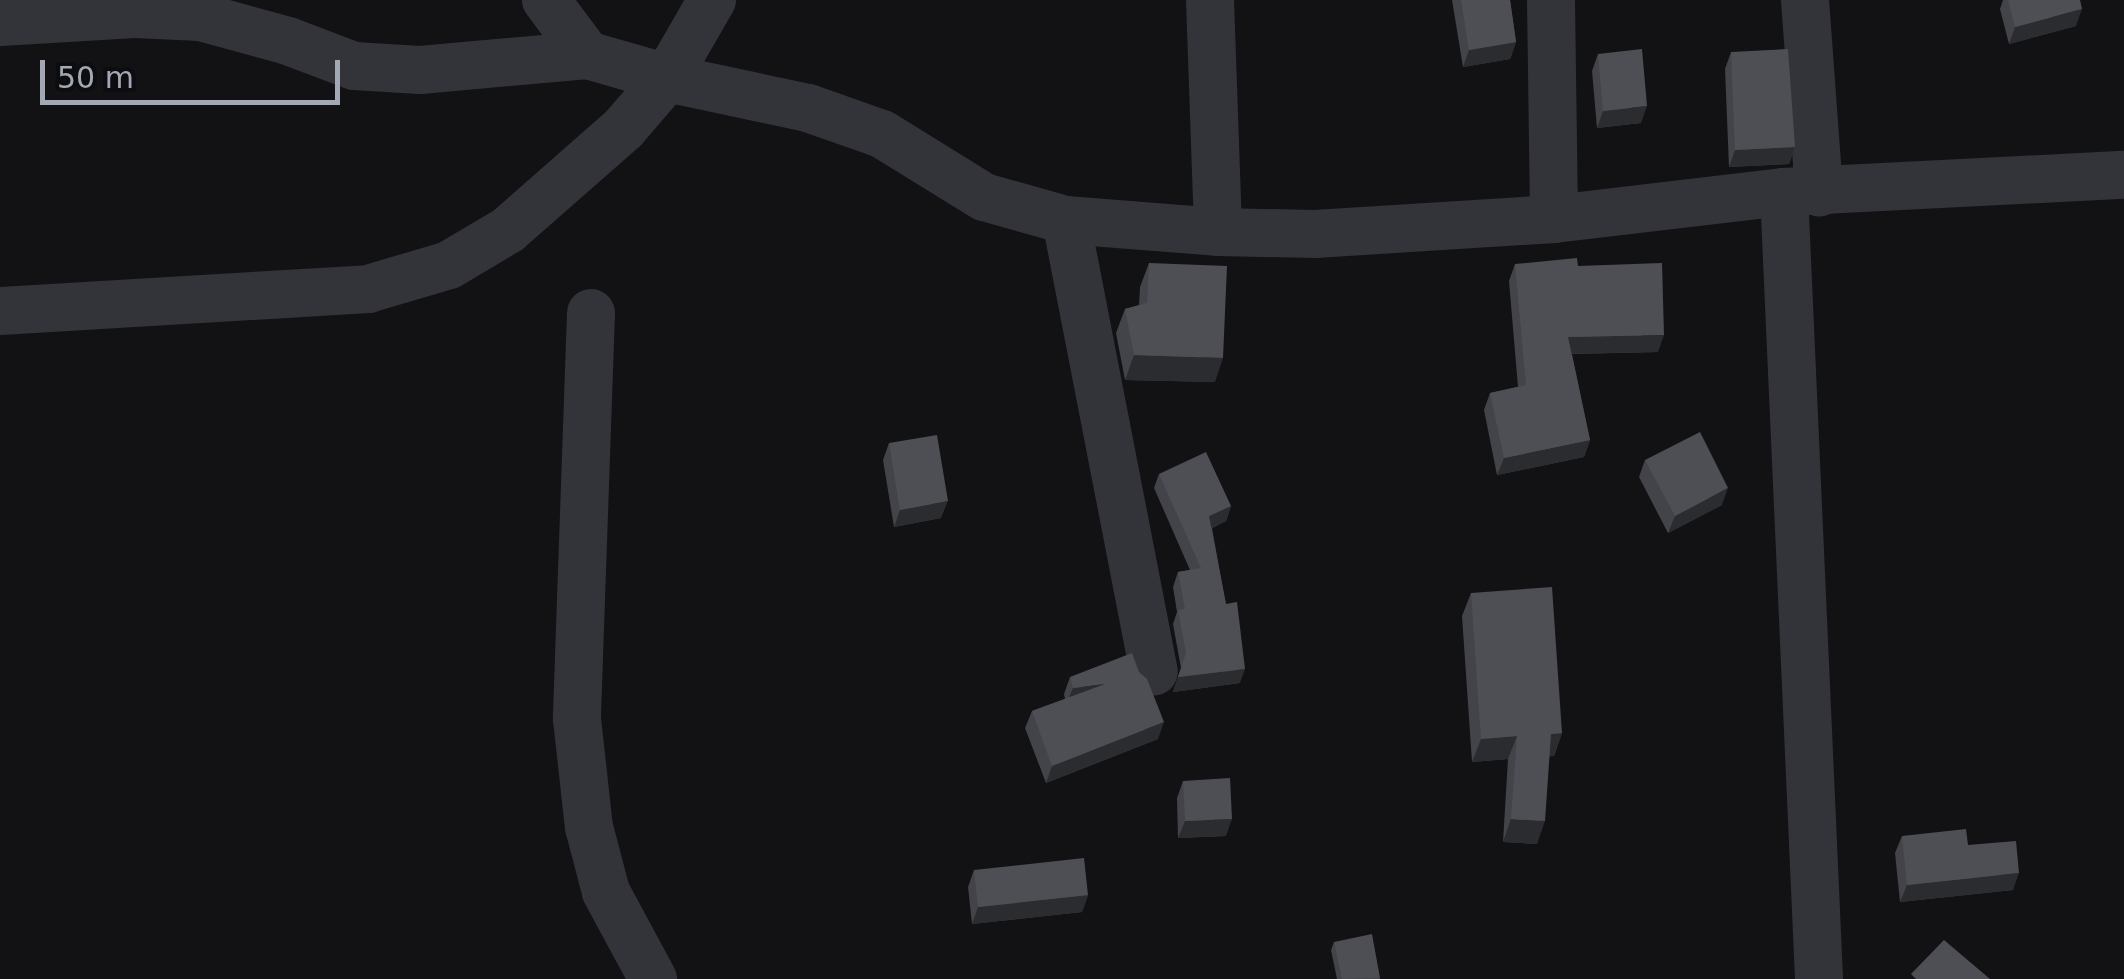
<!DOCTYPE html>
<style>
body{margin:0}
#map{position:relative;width:2124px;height:979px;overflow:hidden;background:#121214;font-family:"DejaVu Sans",sans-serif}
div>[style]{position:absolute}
.street>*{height:48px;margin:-24px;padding:0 24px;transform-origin:24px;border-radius:24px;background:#333439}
.wall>*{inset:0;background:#434449}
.shaded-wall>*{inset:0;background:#2b2c2f}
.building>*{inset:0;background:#4e4f55}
span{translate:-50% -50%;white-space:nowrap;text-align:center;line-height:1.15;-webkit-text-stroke:8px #0d0d0f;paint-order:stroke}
.scale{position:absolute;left:40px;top:60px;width:300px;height:45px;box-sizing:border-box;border:5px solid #a3a8b5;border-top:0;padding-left:12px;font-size:30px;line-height:35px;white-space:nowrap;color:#a3a8b5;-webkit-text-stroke:8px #0d0d0f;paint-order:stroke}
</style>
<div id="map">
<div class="street">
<div style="left:546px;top:0;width:69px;rotate:53.3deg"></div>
<div style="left:1210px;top:0;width:232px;rotate:88deg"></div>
<div style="left:1551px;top:0;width:219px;rotate:89.2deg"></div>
<div style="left:1805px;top:0;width:193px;rotate:85.8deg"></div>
<div style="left:0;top:22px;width:135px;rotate:-3.4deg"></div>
<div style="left:135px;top:14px;width:66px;rotate:2.6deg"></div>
<div style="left:201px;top:17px;width:90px;rotate:15.4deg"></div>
<div style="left:288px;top:41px;width:71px;rotate:20.7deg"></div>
<div style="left:354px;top:66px;width:66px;rotate:3.5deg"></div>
<div style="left:420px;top:70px;width:168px;rotate:-5.1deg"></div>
<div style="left:587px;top:55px;width:83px;rotate:16deg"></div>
<div style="left:667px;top:78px;width:144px;rotate:12deg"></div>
<div style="left:808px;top:108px;width:78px;rotate:19.4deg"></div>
<div style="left:882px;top:134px;width:120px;rotate:31.7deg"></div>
<div style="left:984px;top:197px;width:85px;rotate:15.7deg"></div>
<div style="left:1066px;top:220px;width:152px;rotate:4.5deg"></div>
<div style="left:1218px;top:232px;width:97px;rotate:1.2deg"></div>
<div style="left:1315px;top:234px;width:239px;rotate:-3.6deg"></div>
<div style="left:1554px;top:219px;width:232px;rotate:-6.7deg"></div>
<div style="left:1784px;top:192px;width:340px;rotate:-2.9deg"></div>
<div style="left:1784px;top:192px;width:788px;rotate:87.45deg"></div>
<div style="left:1066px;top:220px;width:460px;rotate:79deg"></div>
<div style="left:0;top:311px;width:369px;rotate:-3.4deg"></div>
<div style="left:368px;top:289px;width:84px;rotate:-16.5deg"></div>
<div style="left:449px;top:265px;width:69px;rotate:-30.7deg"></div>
<div style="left:508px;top:230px;width:154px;rotate:-41.3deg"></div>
<div style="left:624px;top:128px;width:66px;rotate:-49.3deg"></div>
<div style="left:667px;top:78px;width:90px;rotate:-60deg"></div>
<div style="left:591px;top:313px;width:406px;rotate:92deg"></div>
<div style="left:577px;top:719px;width:109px;rotate:83.7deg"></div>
<div style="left:589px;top:827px;width:67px;rotate:75.3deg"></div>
<div style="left:606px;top:892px;width:99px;rotate:61.6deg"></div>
</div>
<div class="wall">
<div style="clip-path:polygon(1452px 0,1510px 0,1516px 42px,1510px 59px,1463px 67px)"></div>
<div style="clip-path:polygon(2003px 0,2008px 0,2076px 26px,2009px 44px,2000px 9px)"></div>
<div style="clip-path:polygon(1731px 52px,1795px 147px,1789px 164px,1729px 167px,1725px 69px)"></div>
<div style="clip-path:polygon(1598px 54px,1641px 123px,1597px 128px,1592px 71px)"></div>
<div style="clip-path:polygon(1149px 263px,1215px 382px,1125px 380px,1116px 333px,1125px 309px,1139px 305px,1140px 287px)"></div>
<div style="clip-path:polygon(1515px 264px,1578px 266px,1658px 352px,1572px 354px,1590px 440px,1584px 457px,1497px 475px,1484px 410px,1490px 393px,1518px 387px,1509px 281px)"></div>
<div style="clip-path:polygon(889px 443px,941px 518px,894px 527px,883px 460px)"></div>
<div style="clip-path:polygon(1645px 460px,1722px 505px,1668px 533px,1639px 477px)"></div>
<div style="clip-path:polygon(1159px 474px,1231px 506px,1226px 521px,1212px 528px,1240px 683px,1173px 692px,1181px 668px,1173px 624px,1177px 612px,1173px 587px,1178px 572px,1190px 570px,1154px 488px)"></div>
<div style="clip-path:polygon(1471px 593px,1562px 733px,1554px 756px,1549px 756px,1537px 844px,1503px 842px,1508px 759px,1472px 762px,1462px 616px)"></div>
<div style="clip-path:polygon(1070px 677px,1158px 739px,1046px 783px,1025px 728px,1032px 711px,1065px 699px,1064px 694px)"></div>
<div style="clip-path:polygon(1183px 781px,1226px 836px,1178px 838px,1177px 798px)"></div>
<div style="clip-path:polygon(1902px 836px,1968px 845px,2013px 890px,1900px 902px,1895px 853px)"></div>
<div style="clip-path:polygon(974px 870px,1088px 895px,1082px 912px,972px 924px,968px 887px)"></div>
<div style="clip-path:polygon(1334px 942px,1380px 978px,1380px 979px,1337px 979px,1331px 950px)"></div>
</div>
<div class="shaded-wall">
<div style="clip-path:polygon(2082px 9px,2076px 26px,2009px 44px,2015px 27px)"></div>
<div style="clip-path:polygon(1516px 42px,1510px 59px,1463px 67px,1469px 50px)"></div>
<div style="clip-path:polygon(1647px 106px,1641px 123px,1597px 128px,1603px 111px)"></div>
<div style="clip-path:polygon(1795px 147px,1789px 164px,1729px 167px,1735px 150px)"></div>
<div style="clip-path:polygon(1664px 335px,1658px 352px,1562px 354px,1568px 337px)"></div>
<div style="clip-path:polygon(1134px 355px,1223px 358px,1215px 382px,1125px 380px)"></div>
<div style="clip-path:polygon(1590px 440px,1584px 457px,1497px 475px,1504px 458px)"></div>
<div style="clip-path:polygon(1728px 488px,1722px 505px,1668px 533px,1675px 516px)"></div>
<div style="clip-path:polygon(948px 501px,941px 518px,894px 527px,900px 510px)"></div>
<div style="clip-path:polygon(1231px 506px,1226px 521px,1204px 531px,1209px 516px)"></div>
<div style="clip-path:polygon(1245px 669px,1240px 683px,1173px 692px,1178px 677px)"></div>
<div style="clip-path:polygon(1105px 684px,1066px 705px,1073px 688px)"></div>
<div style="clip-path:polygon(1164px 722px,1158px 739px,1046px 783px,1052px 766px)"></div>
<div style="clip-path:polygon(1562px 733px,1554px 756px,1543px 757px,1551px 734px)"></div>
<div style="clip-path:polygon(1517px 736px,1508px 759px,1472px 762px,1481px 739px)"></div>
<div style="clip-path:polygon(1232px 819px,1226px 836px,1178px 838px,1185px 821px)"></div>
<div style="clip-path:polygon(1511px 819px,1545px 821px,1537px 844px,1503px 842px)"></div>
<div style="clip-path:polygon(2019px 873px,2013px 890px,1900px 902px,1907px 885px)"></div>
<div style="clip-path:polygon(1088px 895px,1082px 912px,972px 924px,978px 907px)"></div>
</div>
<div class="building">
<div style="clip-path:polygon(1461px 0,1510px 0,1516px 42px,1469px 50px)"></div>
<div style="clip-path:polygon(2008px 0,2080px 0,2082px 9px,2015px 27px)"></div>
<div style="clip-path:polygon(1642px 49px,1647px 106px,1603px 111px,1598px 54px)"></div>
<div style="clip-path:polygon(1788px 49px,1795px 147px,1735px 150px,1731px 52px)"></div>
<div style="clip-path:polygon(1577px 258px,1578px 266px,1662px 263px,1664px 335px,1568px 337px,1590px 440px,1504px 458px,1490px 393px,1526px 385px,1515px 264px)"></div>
<div style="clip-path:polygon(1149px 263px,1227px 266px,1223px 358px,1134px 355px,1125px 309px,1147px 303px)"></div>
<div style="clip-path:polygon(1700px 432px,1728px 488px,1675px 516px,1645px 460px)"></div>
<div style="clip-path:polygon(937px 435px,948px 501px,900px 510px,889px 443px)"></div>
<div style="clip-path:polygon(1206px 452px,1231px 506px,1209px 516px,1226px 604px,1237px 602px,1245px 669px,1178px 677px,1186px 653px,1178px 610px,1185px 609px,1178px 572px,1201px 568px,1159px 474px)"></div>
<div style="clip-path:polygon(1552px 587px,1562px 733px,1551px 734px,1545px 821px,1511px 819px,1517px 736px,1481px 739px,1471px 593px)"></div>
<div style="clip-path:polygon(1132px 653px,1139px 672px,1147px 679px,1164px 722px,1052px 766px,1032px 711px,1105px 684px,1073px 688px,1070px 677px)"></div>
<div style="clip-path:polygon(1230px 778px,1232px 819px,1185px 821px,1183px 781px)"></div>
<div style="clip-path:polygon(1966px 829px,1968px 845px,2016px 841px,2019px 873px,1907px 885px,1902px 836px)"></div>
<div style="clip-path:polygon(1084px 858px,1088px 895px,978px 907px,974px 870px)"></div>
<div style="clip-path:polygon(1372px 934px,1380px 978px,1342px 979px,1334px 942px)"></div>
<div style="clip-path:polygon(1944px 940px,1990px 979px,1916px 979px,1911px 974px)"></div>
</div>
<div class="scale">50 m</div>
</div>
